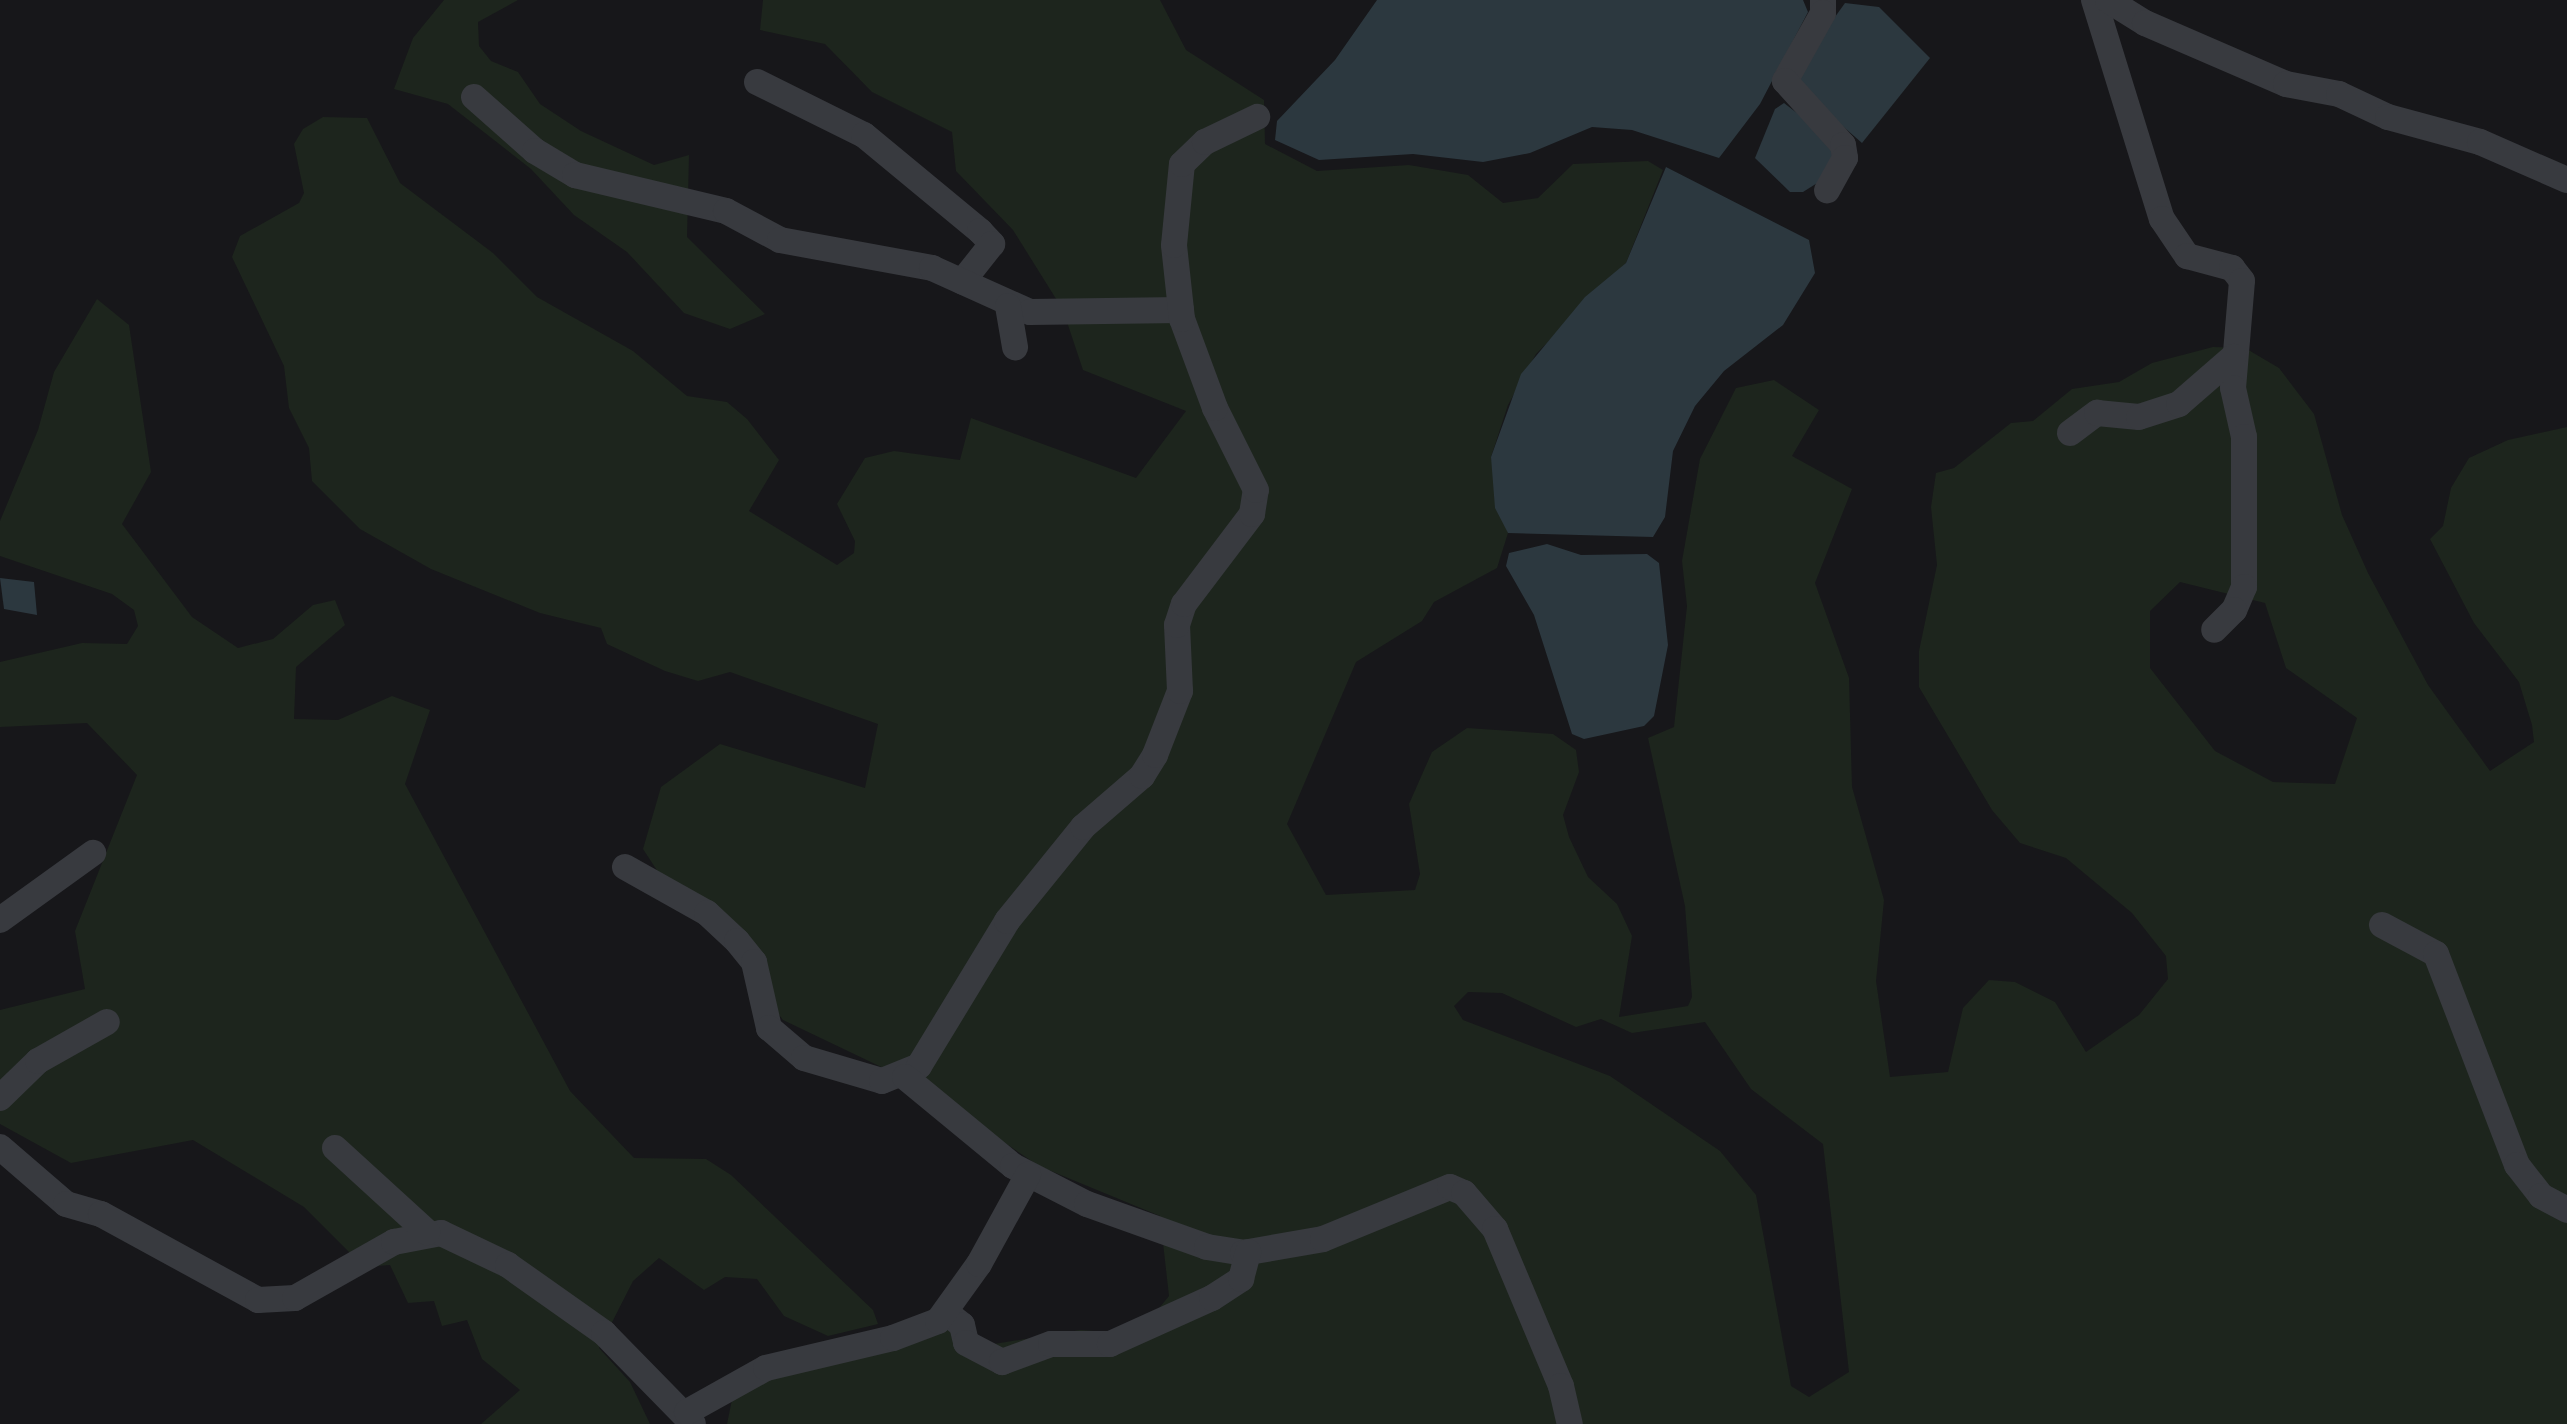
<!DOCTYPE html>
<style>
body{margin:0}
#map{position:relative;width:2567px;height:1424px;overflow:hidden;background:#17171a;font-family:"Roboto Condensed",sans-serif}
div>[style]{position:absolute}
.green>*{inset:0;background:#1d251d}
.water>*{inset:0;background:#2c383f}
.minor>*{height:26px;margin:-13px;padding:0 13px;transform-origin:13px;border-radius:13px;background:#383a3f}
span{translate:-50% -50%;white-space:nowrap;text-align:center;line-height:1.15;-webkit-text-stroke:7px #121215;paint-order:stroke}
</style>
<div id="map">
<div class="green">
<div style="clip-path:polygon(444px 0,518px 0,478px 22px,479px 46px,491px 61px,518px 72px,540px 104px,581px 131px,654px 165px,689px 155px,687px 237px,765px 314px,730px 329px,684px 313px,627px 252px,574px 215px,531px 169px,448px 104px,394px 89px,413px 38px)"></div>
<div style="clip-path:polygon(evenodd,763px 0,1160px 0,1186px 50px,1264px 100px,1265px 144px,1317px 171px,1409px 165px,1468px 175px,1503px 203px,1538px 198px,1573px 164px,1648px 161px,1663px 170px,1626px 263px,1536px 354px,1508px 405px,1491px 457px,1508px 533px,1497px 568px,1434px 602px,1422px 621px,1356px 662px,1287px 824px,1326px 895px,1415px 890px,1420px 874px,1409px 804px,1432px 752px,1467px 728px,1553px 734px,1576px 750px,1579px 772px,1563px 815px,1569px 837px,1588px 877px,1617px 904px,1632px 936px,1619px 1017px,1688px 1006px,1692px 997px,1685px 906px,1648px 738px,1674px 727px,1687px 606px,1682px 561px,1700px 459px,1736px 388px,1774px 380px,1819px 410px,1792px 456px,1852px 489px,1815px 583px,1849px 678px,1852px 787px,1884px 900px,1876px 981px,1890px 1077px,1948px 1072px,1963px 1008px,1989px 980px,2015px 982px,2055px 1002px,2086px 1052px,2139px 1015px,2168px 979px,2166px 956px,2132px 913px,2066px 858px,2020px 843px,1992px 810px,1919px 687px,1919px 651px,1937px 565px,1931px 507px,1936px 473px,1954px 468px,2011px 423px,2033px 421px,2072px 389px,2119px 382px,2152px 363px,2213px 347px,2245px 348px,2279px 368px,2314px 414px,2342px 515px,2368px 573px,2428px 685px,2490px 771px,2534px 742px,2532px 725px,2519px 682px,2474px 623px,2430px 539px,2443px 526px,2451px 488px,2469px 458px,2508px 440px,2567px 427px,2567px 1424px,727px 1424px,734px 1390px,950px 1325px,988px 1345px,1080px 1330px,1138px 1334px,1169px 1296px,1160px 1216px,1039px 1166px,921px 1086px,783px 1020px,731px 952px,677px 901px,643px 849px,661px 787px,720px 744px,865px 788px,878px 724px,730px 672px,698px 681px,665px 671px,607px 644px,601px 628px,540px 613px,431px 569px,360px 529px,312px 481px,309px 448px,289px 408px,284px 366px,232px 257px,240px 236px,299px 203px,304px 193px,294px 144px,303px 129px,323px 117px,367px 118px,400px 183px,493px 253px,537px 297px,633px 351px,687px 396px,727px 402px,747px 419px,779px 460px,749px 511px,837px 565px,854px 553px,855px 541px,837px 504px,865px 458px,894px 451px,960px 460px,971px 418px,1136px 478px,1186px 411px,1083px 370px,1063px 310px,1013px 230px,956px 171px,952px 132px,872px 92px,825px 44px,760px 30px,763px 0,2180px 582px,2265px 603px,2286px 668px,2357px 718px,2335px 784px,2273px 782px,2215px 751px,2150px 668px,2150px 611px,2180px 582px,763px 0,1468px 992px,1502px 993px,1576px 1027px,1601px 1019px,1632px 1033px,1705px 1022px,1751px 1089px,1823px 1144px,1849px 1372px,1809px 1397px,1791px 1386px,1756px 1195px,1720px 1151px,1610px 1076px,1463px 1020px,1454px 1006px,1468px 992px)"></div>
<div style="clip-path:polygon(97px 299px,129px 325px,151px 472px,122px 524px,192px 617px,238px 648px,273px 639px,313px 605px,335px 600px,345px 625px,296px 667px,294px 719px,338px 720px,392px 696px,430px 710px,405px 784px,570px 1091px,634px 1158px,706px 1159px,731px 1175px,873px 1310px,878px 1324px,828px 1336px,784px 1316px,757px 1279px,725px 1277px,704px 1290px,659px 1258px,633px 1281px,599px 1348px,630px 1382px,650px 1424px,481px 1424px,520px 1390px,482px 1359px,467px 1320px,442px 1326px,434px 1301px,408px 1303px,390px 1265px,364px 1267px,304px 1207px,193px 1140px,71px 1163px,0 1124px,0 1010px,85px 989px,75px 931px,137px 775px,87px 723px,0 727px,0 662px,82px 643px,127px 644px,138px 626px,134px 610px,112px 594px,0 556px,0 521px,38px 430px,54px 372px)"></div>
</div>
<div class="water">
<div style="clip-path:polygon(1377px 0,1803px 0,1808px 12px,1760px 104px,1719px 158px,1632px 130px,1592px 127px,1530px 153px,1483px 162px,1413px 154px,1319px 160px,1275px 140px,1277px 121px,1335px 60px)"></div>
<div style="clip-path:polygon(1845px 3px,1879px 7px,1930px 58px,1862px 143px,1799px 88px,1797px 70px)"></div>
<div style="clip-path:polygon(1784px 103px,1819px 130px,1834px 155px,1822px 180px,1803px 192px,1790px 192px,1755px 158px,1775px 109px)"></div>
<div style="clip-path:polygon(1666px 167px,1809px 240px,1815px 273px,1783px 325px,1724px 371px,1695px 406px,1673px 451px,1665px 517px,1653px 537px,1508px 533px,1495px 508px,1491px 457px,1521px 374px,1585px 297px,1626px 263px)"></div>
<div style="clip-path:polygon(1547px 544px,1581px 555px,1647px 554px,1659px 563px,1668px 645px,1654px 716px,1644px 726px,1584px 739px,1572px 734px,1534px 615px,1506px 566px,1509px 553px)"></div>
<div style="clip-path:polygon(0 578px,34px 582px,37px 615px,4px 609px)"></div>
</div>
<div class="minor">
<div style="left:1823px;top:0;width:13px;rotate:90deg"></div>
<div style="left:1823px;top:13px;width:78px;rotate:119.2deg"></div>
<div style="left:1785px;top:81px;width:86px;rotate:47.8deg"></div>
<div style="left:1843px;top:145px;width:13px;rotate:81deg"></div>
<div style="left:1845px;top:158px;width:37px;rotate:119deg"></div>
<div style="left:2094px;top:0;width:229px;rotate:72.8deg"></div>
<div style="left:2162px;top:219px;width:45px;rotate:56deg"></div>
<div style="left:2187px;top:256px;width:47px;rotate:14.9deg"></div>
<div style="left:2232px;top:268px;width:16px;rotate:52deg"></div>
<div style="left:2242px;top:281px;width:107px;rotate:94.8deg"></div>
<div style="left:2233px;top:388px;width:50px;rotate:77.3deg"></div>
<div style="left:2244px;top:437px;width:150px;rotate:90deg"></div>
<div style="left:2244px;top:587px;width:25px;rotate:113deg"></div>
<div style="left:2234px;top:610px;width:28px;rotate:135deg"></div>
<div style="left:2108px;top:0;width:44px;rotate:31.9deg"></div>
<div style="left:2145px;top:23px;width:154px;rotate:23.4deg"></div>
<div style="left:2286px;top:84px;width:54px;rotate:10.7deg"></div>
<div style="left:2339px;top:94px;width:54px;rotate:25.1deg"></div>
<div style="left:2388px;top:117px;width:95px;rotate:15.2deg"></div>
<div style="left:2480px;top:142px;width:95px;rotate:23.6deg"></div>
<div style="left:757px;top:82px;width:119px;rotate:26.4deg"></div>
<div style="left:864px;top:135px;width:151px;rotate:39.6deg"></div>
<div style="left:980px;top:231px;width:18px;rotate:47deg"></div>
<div style="left:992px;top:244px;width:48px;rotate:128.3deg"></div>
<div style="left:474px;top:97px;width:81px;rotate:41.5deg"></div>
<div style="left:535px;top:151px;width:47px;rotate:31deg"></div>
<div style="left:575px;top:175px;width:155px;rotate:13.4deg"></div>
<div style="left:726px;top:211px;width:61px;rotate:28.2deg"></div>
<div style="left:780px;top:240px;width:155px;rotate:10.4deg"></div>
<div style="left:932px;top:268px;width:107px;rotate:24.2deg"></div>
<div style="left:1030px;top:312px;width:151px;rotate:-0.8deg"></div>
<div style="left:1008px;top:306px;width:42px;rotate:80.3deg"></div>
<div style="left:2070px;top:433px;width:34px;rotate:-37deg"></div>
<div style="left:2097px;top:413px;width:42px;rotate:5.4deg"></div>
<div style="left:2139px;top:417px;width:42px;rotate:-18deg"></div>
<div style="left:2179px;top:404px;width:72px;rotate:-41deg"></div>
<div style="left:625px;top:867px;width:94px;rotate:29.3deg"></div>
<div style="left:707px;top:913px;width:41px;rotate:43deg"></div>
<div style="left:737px;top:941px;width:27px;rotate:51deg"></div>
<div style="left:754px;top:962px;width:68px;rotate:77.2deg"></div>
<div style="left:769px;top:1028px;width:46px;rotate:40.6deg"></div>
<div style="left:804px;top:1058px;width:81px;rotate:16.4deg"></div>
<div style="left:882px;top:1081px;width:40px;rotate:-22deg"></div>
<div style="left:919px;top:1066px;width:170px;rotate:-58.7deg"></div>
<div style="left:1007px;top:921px;width:121px;rotate:-51deg"></div>
<div style="left:1083px;top:827px;width:78px;rotate:-40.8deg"></div>
<div style="left:1142px;top:776px;width:25px;rotate:-58deg"></div>
<div style="left:1155px;top:755px;width:69px;rotate:-68.7deg"></div>
<div style="left:1180px;top:691px;width:66px;rotate:-92.6deg"></div>
<div style="left:1177px;top:625px;width:22px;rotate:-72deg"></div>
<div style="left:1184px;top:604px;width:113px;rotate:-52.9deg"></div>
<div style="left:1252px;top:514px;width:24px;rotate:-81deg"></div>
<div style="left:1256px;top:490px;width:92px;rotate:-116.6deg"></div>
<div style="left:1215px;top:408px;width:95px;rotate:-110.3deg"></div>
<div style="left:1182px;top:319px;width:74px;rotate:-96.2deg"></div>
<div style="left:1174px;top:245px;width:81px;rotate:-84.4deg"></div>
<div style="left:1182px;top:164px;width:32px;rotate:-44deg"></div>
<div style="left:1205px;top:142px;width:58px;rotate:-25.7deg"></div>
<div style="left:0;top:920px;width:115px;rotate:-35.8deg"></div>
<div style="left:2382px;top:925px;width:61px;rotate:28.2deg"></div>
<div style="left:2436px;top:954px;width:226px;rotate:69deg"></div>
<div style="left:2517px;top:1165px;width:39px;rotate:52deg"></div>
<div style="left:2541px;top:1196px;width:30px;rotate:28deg"></div>
<div style="left:905px;top:1077px;width:140px;rotate:39.5deg"></div>
<div style="left:1013px;top:1166px;width:83px;rotate:27.2deg"></div>
<div style="left:1087px;top:1204px;width:127px;rotate:19.7deg"></div>
<div style="left:1207px;top:1247px;width:36px;rotate:9deg"></div>
<div style="left:1243px;top:1253px;width:81px;rotate:-9.9deg"></div>
<div style="left:1323px;top:1239px;width:137px;rotate:-22.3deg"></div>
<div style="left:1450px;top:1187px;width:15px;rotate:23deg"></div>
<div style="left:1464px;top:1193px;width:48px;rotate:49.3deg"></div>
<div style="left:1495px;top:1229px;width:170px;rotate:67.2deg"></div>
<div style="left:1561px;top:1386px;width:39px;rotate:77deg"></div>
<div style="left:0;top:1098px;width:53px;rotate:-44.2deg"></div>
<div style="left:38px;top:1061px;width:79px;rotate:-29.5deg"></div>
<div style="left:0;top:1147px;width:87px;rotate:40.8deg"></div>
<div style="left:66px;top:1204px;width:36px;rotate:16deg"></div>
<div style="left:101px;top:1214px;width:179px;rotate:28.7deg"></div>
<div style="left:258px;top:1300px;width:37px;rotate:-3deg"></div>
<div style="left:295px;top:1298px;width:114px;rotate:-29.5deg"></div>
<div style="left:394px;top:1242px;width:48px;rotate:-10.8deg"></div>
<div style="left:441px;top:1233px;width:74px;rotate:25.5deg"></div>
<div style="left:508px;top:1265px;width:118px;rotate:35.3deg"></div>
<div style="left:604px;top:1333px;width:127px;rotate:45.6deg"></div>
<div style="left:335px;top:1148px;width:125px;rotate:42.4deg"></div>
<div style="left:947px;top:1313px;width:19px;rotate:39deg"></div>
<div style="left:962px;top:1325px;width:18px;rotate:77deg"></div>
<div style="left:966px;top:1343px;width:41px;rotate:27.8deg"></div>
<div style="left:1002px;top:1362px;width:52px;rotate:-20.2deg"></div>
<div style="left:1051px;top:1344px;width:59px"></div>
<div style="left:1110px;top:1344px;width:112px;rotate:-24.3deg"></div>
<div style="left:1212px;top:1298px;width:35px;rotate:-33deg"></div>
<div style="left:1241px;top:1279px;width:28px;rotate:-75deg"></div>
<div style="left:687px;top:1412px;width:90px;rotate:-29.1deg"></div>
<div style="left:766px;top:1368px;width:130px;rotate:-13.3deg"></div>
<div style="left:893px;top:1338px;width:48px;rotate:-20.7deg"></div>
<div style="left:938px;top:1321px;width:70px;rotate:-54.3deg"></div>
<div style="left:979px;top:1264px;width:102px;rotate:-61.2deg"></div>
</div>
</div>
